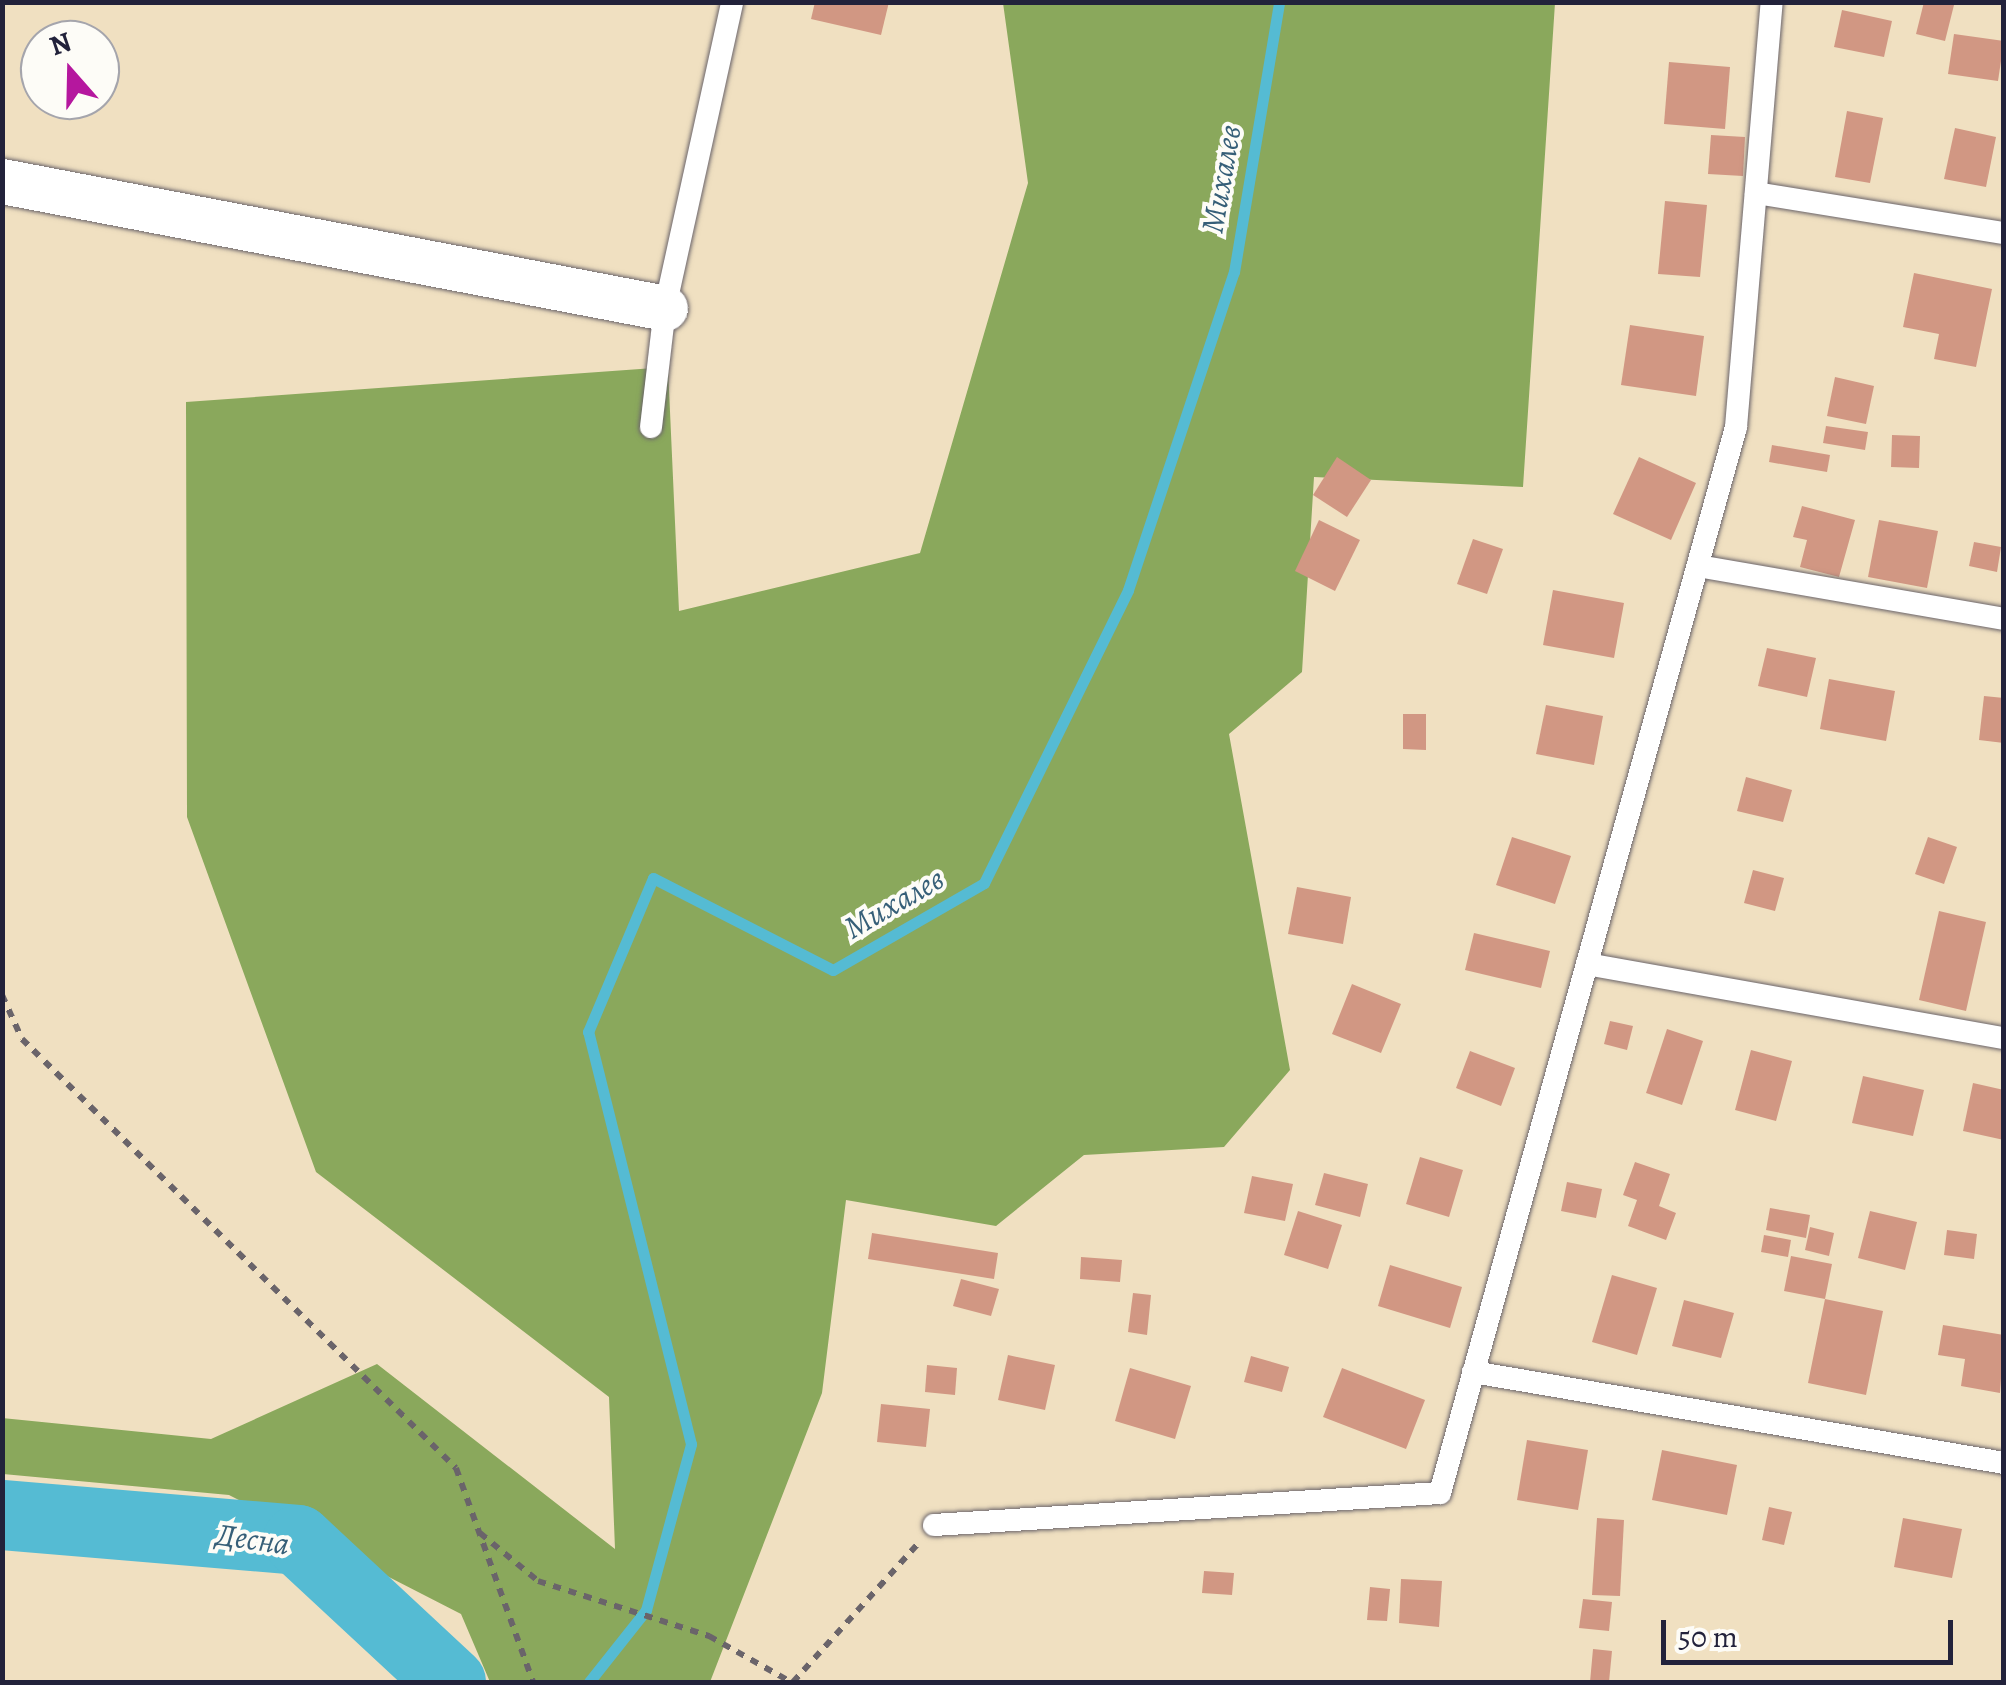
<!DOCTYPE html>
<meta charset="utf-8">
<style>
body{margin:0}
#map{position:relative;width:2006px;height:1685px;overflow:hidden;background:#f0e0c1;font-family:Alegreya,serif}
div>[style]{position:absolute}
.forest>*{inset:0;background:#8aa85c}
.stream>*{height:11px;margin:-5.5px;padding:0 5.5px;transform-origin:5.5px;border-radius:5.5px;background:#55bbd3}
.river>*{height:70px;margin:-35px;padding:0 35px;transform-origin:35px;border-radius:35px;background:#55bbd3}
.building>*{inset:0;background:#d19783}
.path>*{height:6px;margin-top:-3px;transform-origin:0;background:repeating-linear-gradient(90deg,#6a646a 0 8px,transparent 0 16px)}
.roads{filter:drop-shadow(0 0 2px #6a646a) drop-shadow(0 0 2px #6a646a)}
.service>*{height:22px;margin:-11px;padding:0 11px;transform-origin:11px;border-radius:11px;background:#fff}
.minor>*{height:45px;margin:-22.5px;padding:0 22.5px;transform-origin:22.5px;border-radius:22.5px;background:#fff}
span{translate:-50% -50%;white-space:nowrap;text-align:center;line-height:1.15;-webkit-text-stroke:8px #fdfcf7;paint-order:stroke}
.water-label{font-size:32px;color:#365f78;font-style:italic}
.frame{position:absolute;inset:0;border:5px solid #22223b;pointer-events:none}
.north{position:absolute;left:20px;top:20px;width:100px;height:100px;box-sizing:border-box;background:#fdfcf7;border:2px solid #a5a5ac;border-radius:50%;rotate:340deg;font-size:28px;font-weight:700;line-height:40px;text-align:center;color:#22223b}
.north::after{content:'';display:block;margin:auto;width:35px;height:45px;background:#b5179e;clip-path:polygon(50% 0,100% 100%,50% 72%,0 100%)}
.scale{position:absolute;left:1661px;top:1620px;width:292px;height:45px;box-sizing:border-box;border:5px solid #22223b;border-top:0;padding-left:12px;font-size:30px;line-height:35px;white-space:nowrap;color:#22223b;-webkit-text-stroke:8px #fdfcf7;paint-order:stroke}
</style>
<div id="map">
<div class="forest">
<div style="clip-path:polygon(1003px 3px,1555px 3px,1523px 487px,1314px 477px,1302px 672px,1229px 734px,1290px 1070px,1224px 1147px,1084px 1155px,996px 1226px,846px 1200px,822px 1393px,710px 1682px,490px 1682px,461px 1614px,229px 1495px,3px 1474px,2px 1418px,211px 1439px,377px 1364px,615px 1549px,609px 1397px,316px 1172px,187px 817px,186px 402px,668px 367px,679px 611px,920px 553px,1028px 183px)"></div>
</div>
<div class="stream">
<div style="left:589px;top:1682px;width:92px;rotate:-51.6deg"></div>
<div style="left:646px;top:1610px;width:172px;rotate:-74.8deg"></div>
<div style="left:691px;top:1444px;width:425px;rotate:-104deg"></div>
<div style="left:588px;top:1032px;width:167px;rotate:-67.1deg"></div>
<div style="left:653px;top:878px;width:202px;rotate:27.1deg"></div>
<div style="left:833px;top:970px;width:174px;rotate:-29.9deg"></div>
<div style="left:984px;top:883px;width:326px;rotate:-63.8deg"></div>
<div style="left:1128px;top:590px;width:335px;rotate:-71.6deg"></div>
<div style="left:1234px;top:272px;width:274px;rotate:-80.5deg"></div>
</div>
<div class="river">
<div style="left:2px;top:1515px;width:297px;rotate:4.8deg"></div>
<div style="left:298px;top:1540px;width:209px;rotate:42.9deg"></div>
</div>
<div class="building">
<div style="clip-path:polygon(815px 2px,889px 2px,881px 35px,811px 19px)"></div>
<div style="clip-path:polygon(1924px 2px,1954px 5px,1945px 41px,1916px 34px)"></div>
<div style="clip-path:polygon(1842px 10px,1892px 21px,1884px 57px,1834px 47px)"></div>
<div style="clip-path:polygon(1954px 34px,2004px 41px,1998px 81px,1948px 74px)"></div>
<div style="clip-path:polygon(1669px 62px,1730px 67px,1725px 129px,1664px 124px)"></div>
<div style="clip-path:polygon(1847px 111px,1883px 118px,1870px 183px,1835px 177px)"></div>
<div style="clip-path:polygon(1955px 128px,1996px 137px,1986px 187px,1944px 179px)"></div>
<div style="clip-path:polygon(1711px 135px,1745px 137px,1743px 176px,1708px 174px)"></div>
<div style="clip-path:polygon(1665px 201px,1707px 205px,1700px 277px,1658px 274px)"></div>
<div style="clip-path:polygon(1914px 273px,1992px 289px,1976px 367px,1934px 359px,1939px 334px,1903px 327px)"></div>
<div style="clip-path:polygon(1630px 325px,1704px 336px,1696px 396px,1621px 385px)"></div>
<div style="clip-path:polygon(1835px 377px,1874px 386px,1866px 424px,1827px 416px)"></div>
<div style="clip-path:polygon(1826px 426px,1868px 432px,1865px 450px,1823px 443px)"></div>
<div style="clip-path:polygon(1892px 435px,1920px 436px,1919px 468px,1891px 467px)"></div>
<div style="clip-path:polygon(1772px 445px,1830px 455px,1827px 472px,1769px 462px)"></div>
<div style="clip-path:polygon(1337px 457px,1371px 480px,1347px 517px,1313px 495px)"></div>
<div style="clip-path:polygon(1639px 457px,1696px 483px,1671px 540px,1613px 514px)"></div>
<div style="clip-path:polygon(1802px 506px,1855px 520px,1839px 577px,1800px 567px,1807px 540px,1793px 537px)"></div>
<div style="clip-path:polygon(1319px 520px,1360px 540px,1335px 591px,1295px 571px)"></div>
<div style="clip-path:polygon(1879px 520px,1938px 531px,1927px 588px,1868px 577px)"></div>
<div style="clip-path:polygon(1473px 539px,1503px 549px,1487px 594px,1457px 584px)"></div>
<div style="clip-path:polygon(1974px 542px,2001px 547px,1997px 572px,1969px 566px)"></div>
<div style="clip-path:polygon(1553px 590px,1624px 603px,1614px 658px,1543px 645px)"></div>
<div style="clip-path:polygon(1767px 648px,1816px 658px,1807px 697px,1758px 686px)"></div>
<div style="clip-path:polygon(1829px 679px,1895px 691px,1886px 741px,1820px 729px)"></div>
<div style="clip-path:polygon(1984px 696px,2004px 698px,2004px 743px,1979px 740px)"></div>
<div style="clip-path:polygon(1546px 705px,1603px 716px,1594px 765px,1536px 754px)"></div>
<div style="clip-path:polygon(1403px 714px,1426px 714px,1426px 750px,1403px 749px)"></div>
<div style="clip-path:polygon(1746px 777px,1792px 790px,1783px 822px,1737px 811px)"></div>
<div style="clip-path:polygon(1512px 837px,1571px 856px,1555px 904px,1496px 885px)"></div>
<div style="clip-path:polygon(1928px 837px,1957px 847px,1944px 884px,1915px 874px)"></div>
<div style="clip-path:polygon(1753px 870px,1784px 878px,1775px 911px,1744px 903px)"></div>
<div style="clip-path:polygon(1297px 887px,1351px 897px,1343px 944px,1288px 934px)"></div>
<div style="clip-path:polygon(1939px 911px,1986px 922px,1966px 1011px,1919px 1000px)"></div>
<div style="clip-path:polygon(1474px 933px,1550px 951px,1541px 988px,1465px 970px)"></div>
<div style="clip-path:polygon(1352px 984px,1401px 1004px,1381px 1053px,1332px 1034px)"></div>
<div style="clip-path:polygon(1610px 1021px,1633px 1026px,1627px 1050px,1604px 1044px)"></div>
<div style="clip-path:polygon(1667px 1029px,1703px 1041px,1682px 1105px,1646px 1093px)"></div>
<div style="clip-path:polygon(1751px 1050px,1792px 1061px,1776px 1121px,1735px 1110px)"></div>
<div style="clip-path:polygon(1470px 1051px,1515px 1068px,1501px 1106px,1456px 1088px)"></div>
<div style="clip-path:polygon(1863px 1076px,1924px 1090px,1913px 1136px,1852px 1123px)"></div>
<div style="clip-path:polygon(1973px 1083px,2004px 1090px,2004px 1140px,1963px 1131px)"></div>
<div style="clip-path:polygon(1420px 1157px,1463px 1170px,1449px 1217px,1406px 1204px)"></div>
<div style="clip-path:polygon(1635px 1162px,1670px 1174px,1659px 1206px,1676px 1213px,1666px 1240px,1628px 1226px,1637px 1200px,1623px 1195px)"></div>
<div style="clip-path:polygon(1324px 1173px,1368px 1184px,1360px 1217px,1315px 1205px)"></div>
<div style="clip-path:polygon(1252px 1176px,1293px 1184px,1285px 1221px,1244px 1213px)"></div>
<div style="clip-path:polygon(1567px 1182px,1602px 1189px,1596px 1218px,1561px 1211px)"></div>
<div style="clip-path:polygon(1770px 1208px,1810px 1215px,1806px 1238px,1766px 1230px)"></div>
<div style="clip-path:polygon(1298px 1211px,1342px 1225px,1328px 1269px,1284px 1255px)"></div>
<div style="clip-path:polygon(1870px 1211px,1917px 1222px,1905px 1270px,1858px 1258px)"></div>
<div style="clip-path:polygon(1810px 1227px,1834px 1233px,1829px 1256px,1805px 1250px)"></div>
<div style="clip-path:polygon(1947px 1230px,1977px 1234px,1974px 1259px,1944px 1255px)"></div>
<div style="clip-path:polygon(872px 1233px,998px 1253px,994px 1279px,868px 1259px)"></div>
<div style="clip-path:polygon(1764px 1235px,1791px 1240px,1788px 1257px,1761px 1252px)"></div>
<div style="clip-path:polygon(1791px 1256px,1832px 1264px,1825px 1299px,1883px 1311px,1866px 1395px,1808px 1383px,1825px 1299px,1784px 1291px)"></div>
<div style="clip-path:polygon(1081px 1257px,1122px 1260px,1120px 1282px,1080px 1279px)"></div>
<div style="clip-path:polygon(1390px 1265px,1462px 1287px,1450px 1328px,1378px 1306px)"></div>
<div style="clip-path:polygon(1612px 1275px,1657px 1288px,1637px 1355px,1592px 1342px)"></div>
<div style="clip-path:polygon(961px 1279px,999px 1289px,991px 1316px,953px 1306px)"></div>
<div style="clip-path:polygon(1133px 1293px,1151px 1295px,1147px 1335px,1128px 1332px)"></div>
<div style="clip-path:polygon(1684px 1300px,1734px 1313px,1721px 1358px,1672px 1346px)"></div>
<div style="clip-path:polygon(1943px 1325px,2004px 1335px,2000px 1393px,1961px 1386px,1965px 1359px,1938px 1355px)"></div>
<div style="clip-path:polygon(1008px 1355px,1055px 1365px,1045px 1410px,998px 1400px)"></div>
<div style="clip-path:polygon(1251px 1356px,1289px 1367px,1282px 1392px,1244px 1382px)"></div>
<div style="clip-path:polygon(927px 1365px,957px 1368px,955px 1395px,925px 1392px)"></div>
<div style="clip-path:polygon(1130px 1368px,1191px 1386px,1175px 1439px,1115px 1421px)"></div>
<div style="clip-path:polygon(1342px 1368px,1425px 1400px,1406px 1449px,1323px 1417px)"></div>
<div style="clip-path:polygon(881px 1404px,930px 1409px,926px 1447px,877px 1442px)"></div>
<div style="clip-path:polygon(1527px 1440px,1588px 1450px,1578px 1510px,1517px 1500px)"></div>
<div style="clip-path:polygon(1662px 1450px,1737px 1465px,1727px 1515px,1652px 1500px)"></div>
<div style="clip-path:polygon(1769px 1507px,1792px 1512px,1784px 1545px,1762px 1540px)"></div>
<div style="clip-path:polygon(1597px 1518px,1624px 1520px,1620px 1596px,1592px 1595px)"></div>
<div style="clip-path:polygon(1903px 1518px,1962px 1529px,1952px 1578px,1894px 1567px)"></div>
<div style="clip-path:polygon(1204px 1571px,1234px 1573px,1232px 1595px,1202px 1593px)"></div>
<div style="clip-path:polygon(1401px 1579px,1442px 1581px,1439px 1627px,1399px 1623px)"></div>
<div style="clip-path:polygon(1370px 1587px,1390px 1589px,1387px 1621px,1367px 1620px)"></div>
<div style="clip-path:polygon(1583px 1599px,1612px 1602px,1609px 1631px,1579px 1628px)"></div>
<div style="clip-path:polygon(1593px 1649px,1612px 1651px,1609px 1682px,1590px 1682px)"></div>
</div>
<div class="path">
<div style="left:2px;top:995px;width:48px;rotate:65.6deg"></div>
<div style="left:22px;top:1039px;width:610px;rotate:44.67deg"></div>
<div style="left:456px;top:1468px;width:227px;rotate:70.2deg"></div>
<div style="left:480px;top:1533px;width:75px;rotate:39.6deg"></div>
<div style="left:538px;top:1581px;width:180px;rotate:17.8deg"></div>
<div style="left:709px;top:1636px;width:94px;rotate:29.3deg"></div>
<div style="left:793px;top:1682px;width:185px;rotate:-47.9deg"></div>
</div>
<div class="roads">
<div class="service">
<div style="left:1756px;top:193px;width:251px;rotate:9.2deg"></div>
<div style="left:651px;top:427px;width:120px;rotate:-83.3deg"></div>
<div style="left:665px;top:308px;width:313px;rotate:-77.6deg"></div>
<div style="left:1698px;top:566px;width:311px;rotate:9.8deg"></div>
<div style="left:1587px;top:964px;width:424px;rotate:10.1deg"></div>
<div style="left:1473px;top:1372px;width:539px;rotate:9.72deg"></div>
<div style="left:934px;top:1525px;width:507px;rotate:-3.62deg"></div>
<div style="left:1440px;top:1493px;width:1106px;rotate:-74.48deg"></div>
<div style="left:1736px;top:427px;width:427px;rotate:-85.2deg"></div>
</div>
<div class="minor">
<div style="left:2px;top:181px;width:675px;rotate:10.84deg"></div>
</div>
</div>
<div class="water-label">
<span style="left:1221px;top:179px;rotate:-80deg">Михалев</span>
<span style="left:894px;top:903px;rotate:-30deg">Михалев</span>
<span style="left:253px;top:1539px;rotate:8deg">Десна</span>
</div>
<div class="frame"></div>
<div class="north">N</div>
<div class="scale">50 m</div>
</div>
